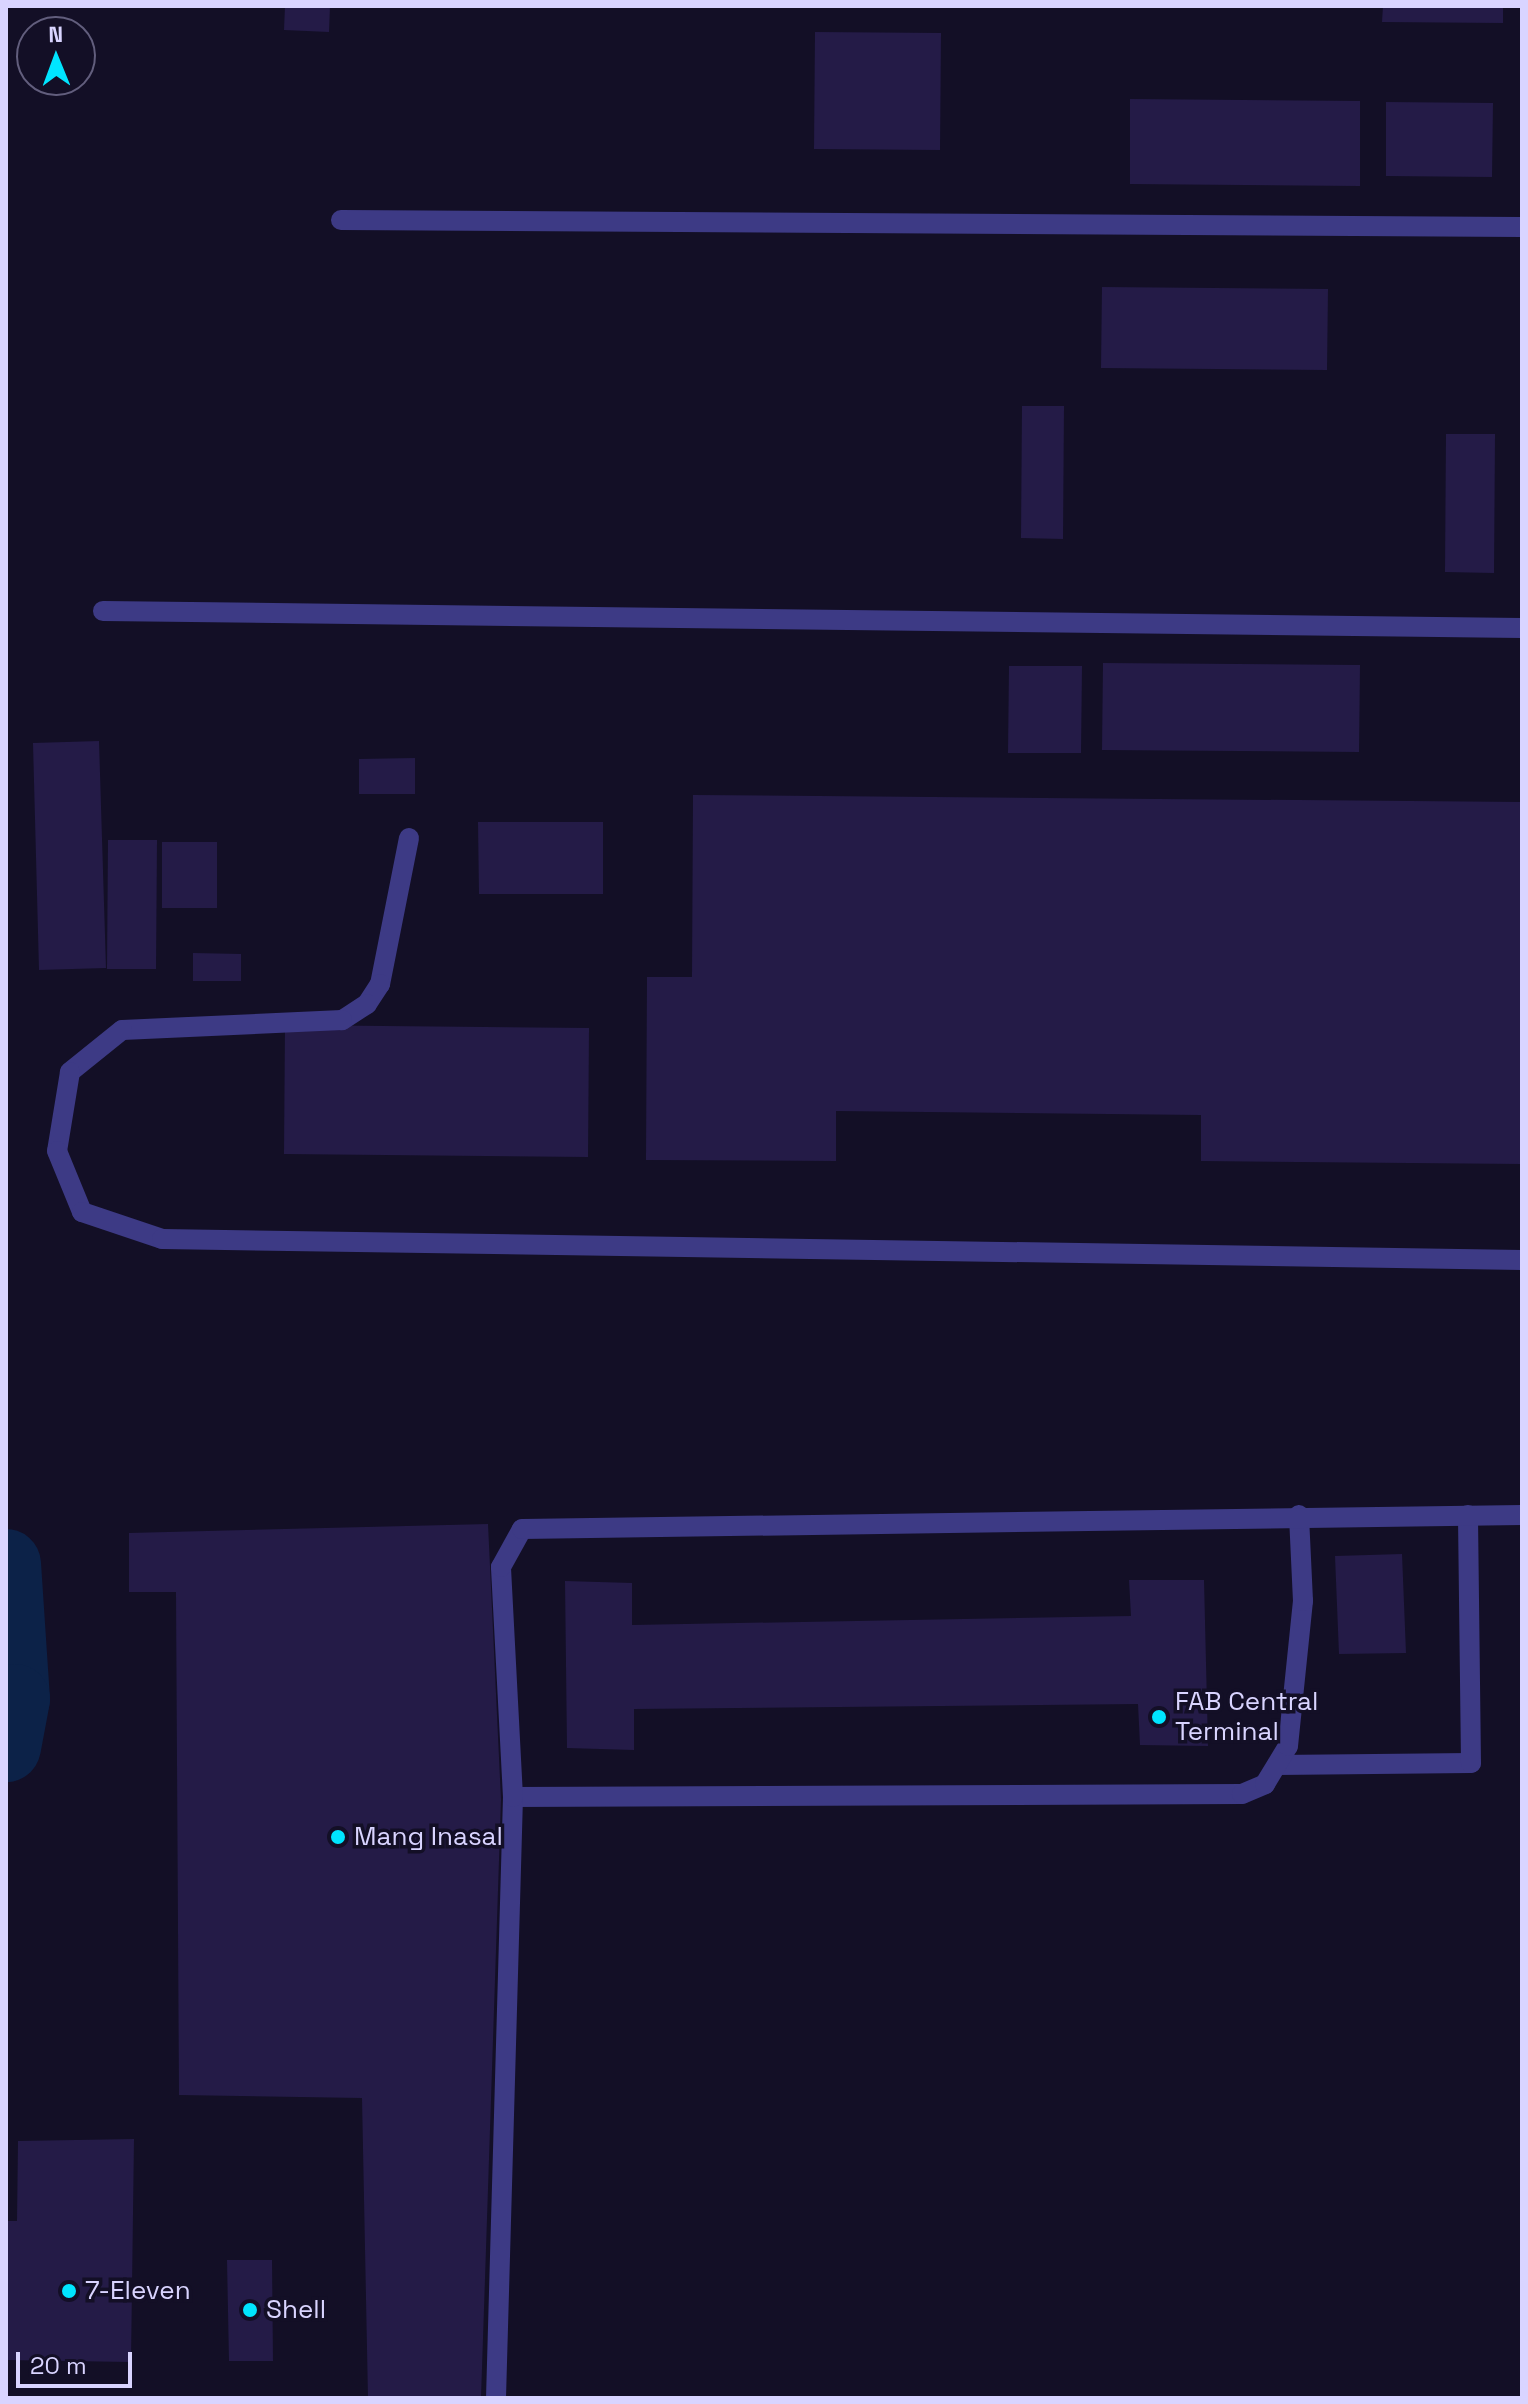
<!DOCTYPE html>
<style>
body{margin:0}
#map{position:relative;width:1528px;height:2404px;overflow:hidden;background:#130f26;font-family:"Space Grotesk",sans-serif}
div>[style]{position:absolute}
.river>*{height:70px;margin:-35px;padding:0 35px;transform-origin:35px;border-radius:35px;background:#0c2248}
.building>*{inset:0;background:#241b47}
.service>*{height:20px;margin:-10px;padding:0 10px;transform-origin:10px;border-radius:10px;background:#3d3a85}
.dots>*{width:22px;height:22px;translate:-50% -50%;box-sizing:border-box;border:4px solid #130f26;border-radius:50%}
span{translate:-50% -50%;white-space:nowrap;text-align:center;line-height:1.15;-webkit-text-stroke:7px #130f26;paint-order:stroke}
.poi-label{font-size:26px;color:#d9d4ff}
.left{translate:0 -50%;text-align:left}
.frame{position:absolute;inset:0;border:8px solid #d9d4ff;pointer-events:none}
.north{position:absolute;left:16px;top:16px;width:80px;height:80px;box-sizing:border-box;background:#130f26;border:2px solid #625e7d;border-radius:50%;rotate:359deg;font-size:22px;font-weight:700;line-height:32px;text-align:center;color:#d9d4ff}
.north::after{content:'';display:block;margin:auto;width:28px;height:36px;background:#00e5ff;clip-path:polygon(50% 0,100% 100%,50% 72%,0 100%)}
.scale{position:absolute;left:16px;top:2352px;width:116px;height:36px;box-sizing:border-box;border:4px solid #d9d4ff;border-top:0;padding-left:10px;font-size:24px;line-height:28px;white-space:nowrap;color:#d9d4ff;-webkit-text-stroke:6px #130f26;paint-order:stroke}
</style>
<div id="map">
<div class="river">
<div style="left:6px;top:1564px;width:135px;rotate:86.2deg"></div>
<div style="left:15px;top:1699px;width:49px;rotate:100.6deg"></div>
</div>
<div class="building">
<div style="clip-path:polygon(285px 6px,330px 6px,329px 32px,284px 30px)"></div>
<div style="clip-path:polygon(1383px 6px,1503px 6px,1503px 23px,1382px 22px)"></div>
<div style="clip-path:polygon(815px 32px,941px 33px,940px 150px,814px 149px)"></div>
<div style="clip-path:polygon(1130px 99px,1360px 101px,1360px 186px,1130px 184px)"></div>
<div style="clip-path:polygon(1386px 102px,1493px 103px,1492px 177px,1386px 176px)"></div>
<div style="clip-path:polygon(1102px 287px,1328px 289px,1327px 370px,1101px 368px)"></div>
<div style="clip-path:polygon(1022px 406px,1064px 406px,1063px 539px,1021px 538px)"></div>
<div style="clip-path:polygon(1446px 434px,1495px 434px,1494px 573px,1445px 572px)"></div>
<div style="clip-path:polygon(1103px 663px,1360px 665px,1359px 752px,1102px 750px)"></div>
<div style="clip-path:polygon(1009px 666px,1082px 666px,1081px 753px,1008px 753px)"></div>
<div style="clip-path:polygon(99px 741px,106px 968px,39px 970px,33px 743px)"></div>
<div style="clip-path:polygon(415px 758px,415px 794px,359px 794px,359px 759px)"></div>
<div style="clip-path:polygon(693px 795px,1522px 802px,1522px 1164px,1201px 1161px,1201px 1115px,836px 1111px,836px 1161px,646px 1160px,647px 977px,692px 977px)"></div>
<div style="clip-path:polygon(478px 822px,603px 822px,603px 894px,479px 894px)"></div>
<div style="clip-path:polygon(108px 840px,157px 840px,156px 969px,107px 969px)"></div>
<div style="clip-path:polygon(162px 842px,217px 842px,217px 908px,162px 908px)"></div>
<div style="clip-path:polygon(193px 953px,241px 954px,241px 981px,193px 981px)"></div>
<div style="clip-path:polygon(285px 1025px,589px 1028px,588px 1157px,284px 1154px)"></div>
<div style="clip-path:polygon(488px 1524px,501px 1800px,481px 2398px,368px 2398px,362px 2098px,179px 2095px,176px 1592px,129px 1592px,129px 1533px)"></div>
<div style="clip-path:polygon(1402px 1554px,1406px 1653px,1339px 1654px,1335px 1556px)"></div>
<div style="clip-path:polygon(1129px 1580px,1204px 1580px,1208px 1746px,1140px 1745px,1138px 1704px,634px 1709px,634px 1750px,567px 1748px,565px 1581px,632px 1583px,632px 1625px,1131px 1616px)"></div>
<div style="clip-path:polygon(134px 2139px,131px 2362px,6px 2360px,6px 2221px,17px 2221px,18px 2141px)"></div>
<div style="clip-path:polygon(227px 2260px,272px 2260px,273px 2361px,229px 2361px)"></div>
</div>
<div class="service">
<div style="left:341px;top:220px;width:1181px;rotate:0.34deg"></div>
<div style="left:103px;top:611px;width:1419px;rotate:0.69deg"></div>
<div style="left:409px;top:838px;width:149px;rotate:101.2deg"></div>
<div style="left:380px;top:984px;width:24px;rotate:123deg"></div>
<div style="left:367px;top:1004px;width:30px;rotate:147deg"></div>
<div style="left:342px;top:1020px;width:220px;rotate:177.4deg"></div>
<div style="left:122px;top:1030px;width:67px;rotate:141.1deg"></div>
<div style="left:70px;top:1072px;width:80px;rotate:99.3deg"></div>
<div style="left:57px;top:1151px;width:66px;rotate:67.7deg"></div>
<div style="left:82px;top:1212px;width:84px;rotate:18.6deg"></div>
<div style="left:162px;top:1239px;width:1360px;rotate:0.88deg"></div>
<div style="left:1277px;top:1765px;width:194px;rotate:-0.6deg"></div>
<div style="left:1471px;top:1763px;width:248px;rotate:-90.7deg"></div>
<div style="left:513px;top:1797px;width:729px;rotate:-0.24deg"></div>
<div style="left:1242px;top:1794px;width:25px;rotate:-23deg"></div>
<div style="left:1265px;top:1784px;width:44px;rotate:-58.8deg"></div>
<div style="left:1288px;top:1746px;width:146px;rotate:-84.1deg"></div>
<div style="left:1303px;top:1601px;width:86px;rotate:-92.7deg"></div>
<div style="left:496px;top:2398px;width:601px;rotate:-88.38deg"></div>
<div style="left:513px;top:1797px;width:230px;rotate:-93deg"></div>
<div style="left:501px;top:1567px;width:43px;rotate:-61.1deg"></div>
<div style="left:522px;top:1529px;width:1000px;rotate:-0.8deg"></div>
</div>
<div class="dots">
<div style="left:1159px;top:1717px;background:#00e5ff"></div>
<div style="left:338px;top:1837px;background:#00e5ff"></div>
<div style="left:69px;top:2291px;background:#00e5ff"></div>
<div style="left:250px;top:2310px;background:#00e5ff"></div>
</div>
<div class="poi-label">
<span class="left" style="left:1175px;top:1717px">FAB Central<br>Terminal</span>
<span class="left" style="left:354px;top:1837px">Mang Inasal</span>
<span class="left" style="left:85px;top:2291px">7-Eleven</span>
<span class="left" style="left:266px;top:2310px">Shell</span>
</div>
<div class="frame"></div>
<div class="north">N</div>
<div class="scale">20 m</div>
</div>
